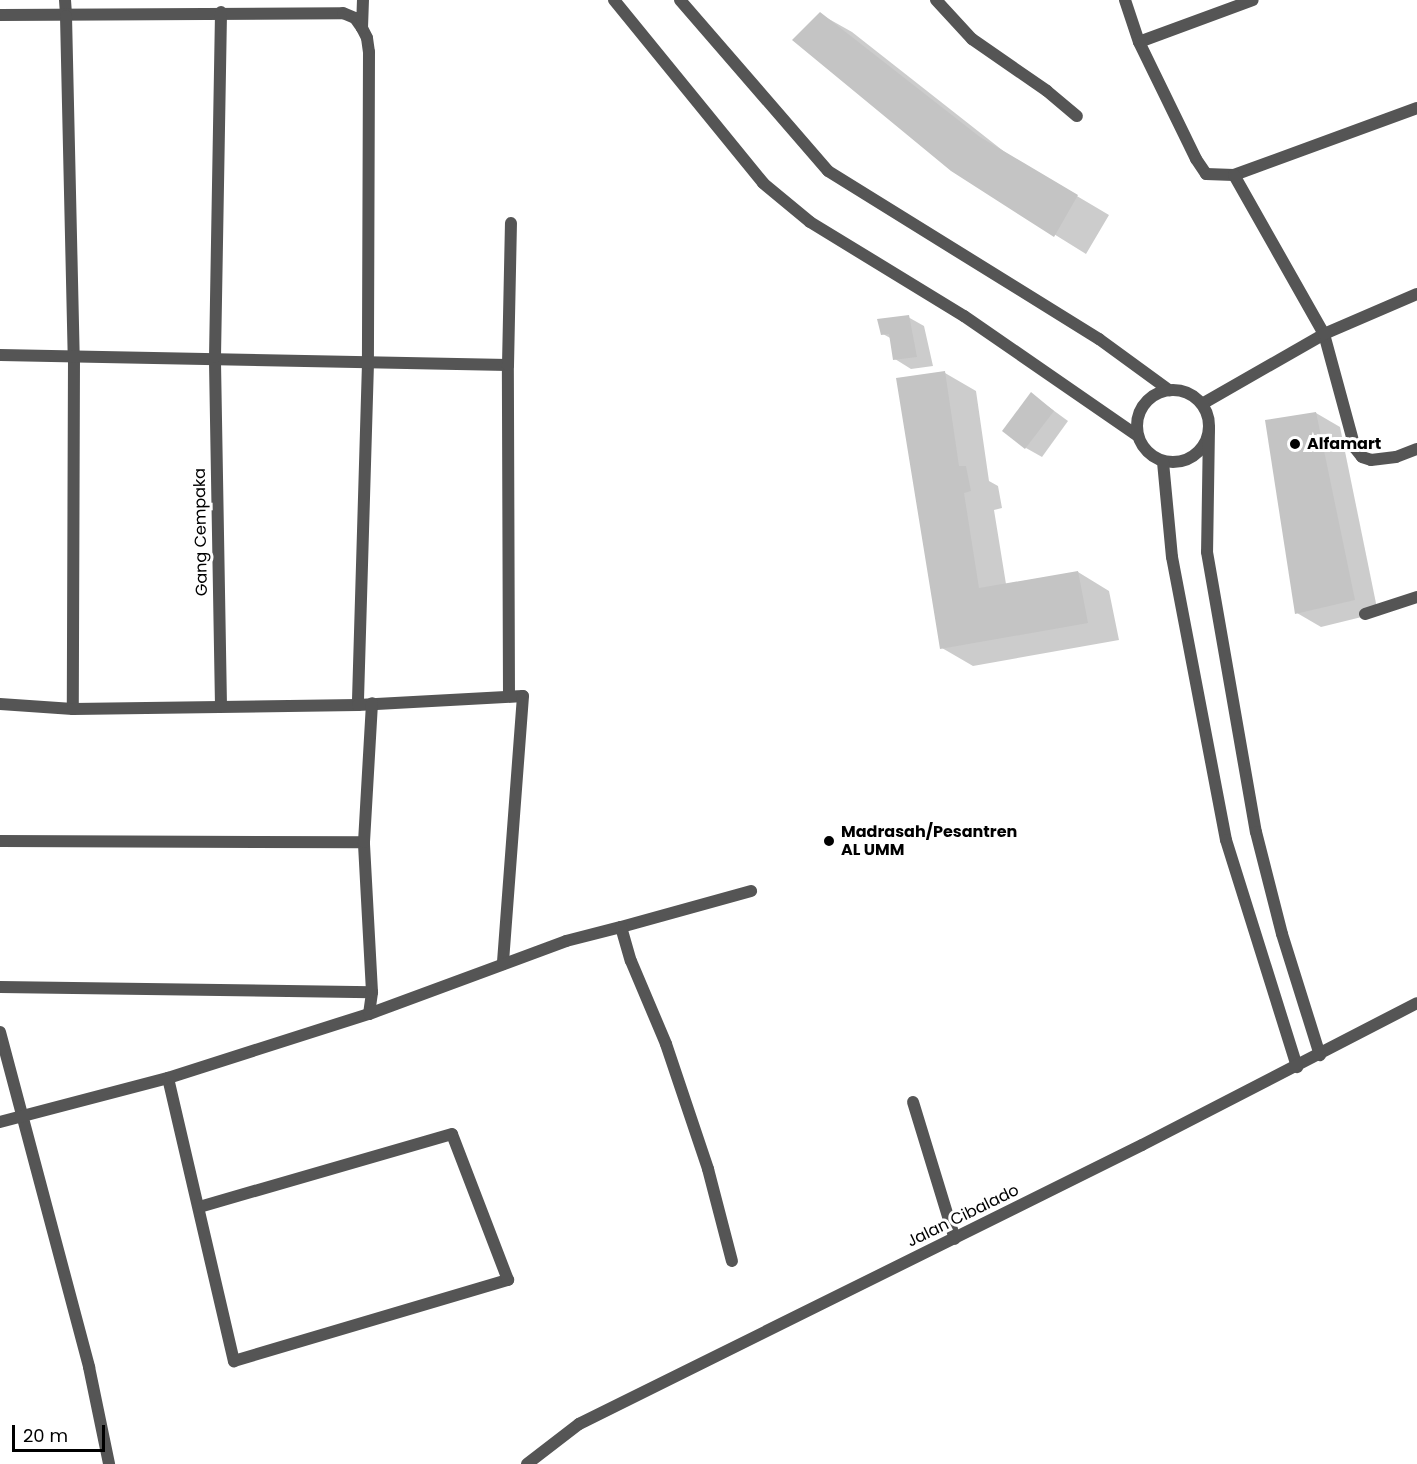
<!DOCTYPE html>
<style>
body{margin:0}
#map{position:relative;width:1417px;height:1464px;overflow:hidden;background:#fff;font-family:Poppins,sans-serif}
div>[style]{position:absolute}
.shadow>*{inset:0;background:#0003}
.building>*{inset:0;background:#c4c4c4}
.service>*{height:12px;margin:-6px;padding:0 6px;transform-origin:6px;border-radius:6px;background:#555}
.minor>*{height:12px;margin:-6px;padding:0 6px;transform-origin:6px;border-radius:6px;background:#555}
.tertiary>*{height:12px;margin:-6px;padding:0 6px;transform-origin:6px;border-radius:6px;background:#555}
.tertiary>.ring{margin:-6px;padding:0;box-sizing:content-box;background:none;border:12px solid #555;border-radius:50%}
.dots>*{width:16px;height:16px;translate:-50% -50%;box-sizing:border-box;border:3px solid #fff;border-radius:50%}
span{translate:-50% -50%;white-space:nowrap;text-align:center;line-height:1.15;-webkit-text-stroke:6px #fff;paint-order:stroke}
.poi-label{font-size:16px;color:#000;font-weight:700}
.left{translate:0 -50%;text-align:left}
.street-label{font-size:16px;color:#000}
.scale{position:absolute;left:12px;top:1425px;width:93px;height:27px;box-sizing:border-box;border:3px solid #000;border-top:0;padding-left:8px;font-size:18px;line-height:21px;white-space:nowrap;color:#000;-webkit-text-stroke:4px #fff;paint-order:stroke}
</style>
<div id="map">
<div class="shadow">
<div style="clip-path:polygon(820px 14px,852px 32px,1011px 157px,1109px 215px,1086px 254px,951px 170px)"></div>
<div style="clip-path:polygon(908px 317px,924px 326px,933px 366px,911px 369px,895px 359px,892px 339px,883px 334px)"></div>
<div style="clip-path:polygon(945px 373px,976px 391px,989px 481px,998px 486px,1002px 508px,994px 510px,1006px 584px,1078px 572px,1109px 591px,1119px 640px,973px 666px,942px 648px)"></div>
<div style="clip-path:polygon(1031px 394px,1068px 421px,1042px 457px,1026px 448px)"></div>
<div style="clip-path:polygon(1316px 413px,1340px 427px,1378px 613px,1321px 627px,1297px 613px)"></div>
</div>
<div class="building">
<div style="clip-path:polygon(820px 12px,980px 137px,1078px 195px,1054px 237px,951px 171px,792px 40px)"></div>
<div style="clip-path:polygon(909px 315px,917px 357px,893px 360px,889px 334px,881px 335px,877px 319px)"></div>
<div style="clip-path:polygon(945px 371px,959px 466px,966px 466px,971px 491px,964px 493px,979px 588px,1078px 571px,1088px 623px,940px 649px,896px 378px)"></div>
<div style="clip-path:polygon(1031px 392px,1054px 411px,1025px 449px,1002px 431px)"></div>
<div style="clip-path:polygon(1316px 412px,1355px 600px,1295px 614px,1265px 420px)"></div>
</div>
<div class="service">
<div style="left:65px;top:0;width:16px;rotate:86deg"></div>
<div style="left:913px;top:1102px;width:143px;rotate:73deg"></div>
</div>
<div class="minor">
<div style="left:936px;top:0;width:53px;rotate:47.3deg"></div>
<div style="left:972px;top:39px;width:91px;rotate:34.7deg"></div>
<div style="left:1047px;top:91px;width:39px;rotate:40deg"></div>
<div style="left:1125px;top:0;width:44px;rotate:71.6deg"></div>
<div style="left:1139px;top:42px;width:130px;rotate:64deg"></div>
<div style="left:1196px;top:159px;width:18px;rotate:56deg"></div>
<div style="left:1206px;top:174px;width:28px;rotate:2deg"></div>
<div style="left:1234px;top:175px;width:195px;rotate:-20.1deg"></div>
<div style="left:0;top:15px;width:343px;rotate:-0.3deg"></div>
<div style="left:343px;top:13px;width:13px;rotate:23deg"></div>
<div style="left:355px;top:18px;width:12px;rotate:55deg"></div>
<div style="left:362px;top:28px;width:11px;rotate:63deg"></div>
<div style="left:367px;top:38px;width:14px;rotate:82deg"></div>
<div style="left:369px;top:52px;width:311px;rotate:90.2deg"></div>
<div style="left:368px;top:363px;width:342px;rotate:91.7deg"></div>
<div style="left:66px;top:16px;width:341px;rotate:88.7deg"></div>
<div style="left:74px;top:357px;width:352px;rotate:90.2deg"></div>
<div style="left:362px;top:28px;width:28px;rotate:-88deg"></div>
<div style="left:1139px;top:42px;width:121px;rotate:-20.2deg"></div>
<div style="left:1234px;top:175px;width:183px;rotate:60.5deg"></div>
<div style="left:1324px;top:334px;width:118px;rotate:74.8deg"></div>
<div style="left:1355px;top:448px;width:11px;rotate:52deg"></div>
<div style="left:1362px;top:457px;width:9px;rotate:18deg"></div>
<div style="left:1371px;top:460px;width:25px;rotate:-7deg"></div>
<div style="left:1396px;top:457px;width:22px;rotate:-21deg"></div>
<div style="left:0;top:355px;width:508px;rotate:1.13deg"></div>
<div style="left:1202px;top:404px;width:141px;rotate:-29.8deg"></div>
<div style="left:1324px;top:334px;width:101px;rotate:-23.3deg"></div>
<div style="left:1365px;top:614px;width:55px;rotate:-18.1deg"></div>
<div style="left:509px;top:696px;width:331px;rotate:-90.2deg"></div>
<div style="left:508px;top:365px;width:142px;rotate:-88.8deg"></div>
<div style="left:0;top:704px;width:73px;rotate:3.9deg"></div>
<div style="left:73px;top:709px;width:285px;rotate:-0.8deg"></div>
<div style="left:358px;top:705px;width:165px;rotate:-3.1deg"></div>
<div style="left:523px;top:696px;width:269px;rotate:94.3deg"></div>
<div style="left:221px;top:706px;width:349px;rotate:-91deg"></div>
<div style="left:215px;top:357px;width:345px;rotate:-89deg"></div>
<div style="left:0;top:841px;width:364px;rotate:0.2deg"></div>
<div style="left:621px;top:927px;width:135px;rotate:-15.5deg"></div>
<div style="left:0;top:987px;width:372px;rotate:0.8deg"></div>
<div style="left:369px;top:1014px;width:22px;rotate:-82deg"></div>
<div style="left:372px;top:992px;width:150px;rotate:-93.1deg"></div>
<div style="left:364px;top:842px;width:139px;rotate:-86.7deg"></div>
<div style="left:0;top:1032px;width:347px;rotate:75.1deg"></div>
<div style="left:89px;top:1367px;width:99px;rotate:78.3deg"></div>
<div style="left:168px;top:1078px;width:291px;rotate:76.9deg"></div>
<div style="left:234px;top:1361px;width:286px;rotate:-16.5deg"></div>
<div style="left:508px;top:1280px;width:156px;rotate:-111deg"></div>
<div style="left:452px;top:1134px;width:263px;rotate:163.9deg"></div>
<div style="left:0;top:1122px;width:174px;rotate:-14.7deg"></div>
<div style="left:168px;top:1078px;width:211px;rotate:-17.7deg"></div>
<div style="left:369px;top:1014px;width:210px;rotate:-20.3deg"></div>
<div style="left:566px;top:941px;width:57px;rotate:-14.3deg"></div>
<div style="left:621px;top:927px;width:35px;rotate:74deg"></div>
<div style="left:631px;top:961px;width:90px;rotate:67.1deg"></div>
<div style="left:666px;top:1044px;width:132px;rotate:71.4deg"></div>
<div style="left:708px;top:1169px;width:95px;rotate:75.4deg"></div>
</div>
<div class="tertiary">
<div style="left:614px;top:0;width:236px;rotate:50.8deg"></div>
<div style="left:763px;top:183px;width:61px;rotate:39.7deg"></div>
<div style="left:810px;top:222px;width:180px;rotate:31.4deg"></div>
<div style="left:964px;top:316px;width:211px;rotate:34.6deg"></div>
<div style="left:680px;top:0;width:226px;rotate:49.1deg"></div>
<div style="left:828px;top:171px;width:319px;rotate:31.8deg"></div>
<div style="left:1099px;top:339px;width:87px;rotate:36.1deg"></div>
<div class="ring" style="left:1137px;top:390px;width:60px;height:60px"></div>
<div style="left:1209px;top:428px;width:124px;rotate:90.9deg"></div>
<div style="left:1207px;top:552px;width:284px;rotate:80.1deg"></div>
<div style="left:1256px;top:832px;width:105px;rotate:75.7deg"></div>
<div style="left:1282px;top:934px;width:127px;rotate:72.6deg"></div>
<div style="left:1163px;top:462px;width:95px;rotate:84.6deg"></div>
<div style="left:1172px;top:557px;width:288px;rotate:79.2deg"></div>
<div style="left:1226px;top:840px;width:238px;rotate:72.6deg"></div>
<div style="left:527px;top:1464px;width:66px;rotate:-37.6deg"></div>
<div style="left:579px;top:1424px;width:628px;rotate:-26.36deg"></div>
<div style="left:1142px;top:1145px;width:309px;rotate:-27.3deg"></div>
</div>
<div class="dots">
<div style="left:1295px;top:444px;background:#000"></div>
<div style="left:829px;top:841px;background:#000"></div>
</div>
<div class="poi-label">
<span class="left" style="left:1307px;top:444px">Alfamart</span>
<span class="left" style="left:841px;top:841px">Madrasah/Pesantren<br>AL UMM</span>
</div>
<div class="street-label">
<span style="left:201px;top:532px;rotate:-91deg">Gang Cempaka</span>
<span style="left:963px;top:1216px;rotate:-26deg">Jalan Cibalado</span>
</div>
<div class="scale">20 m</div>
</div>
